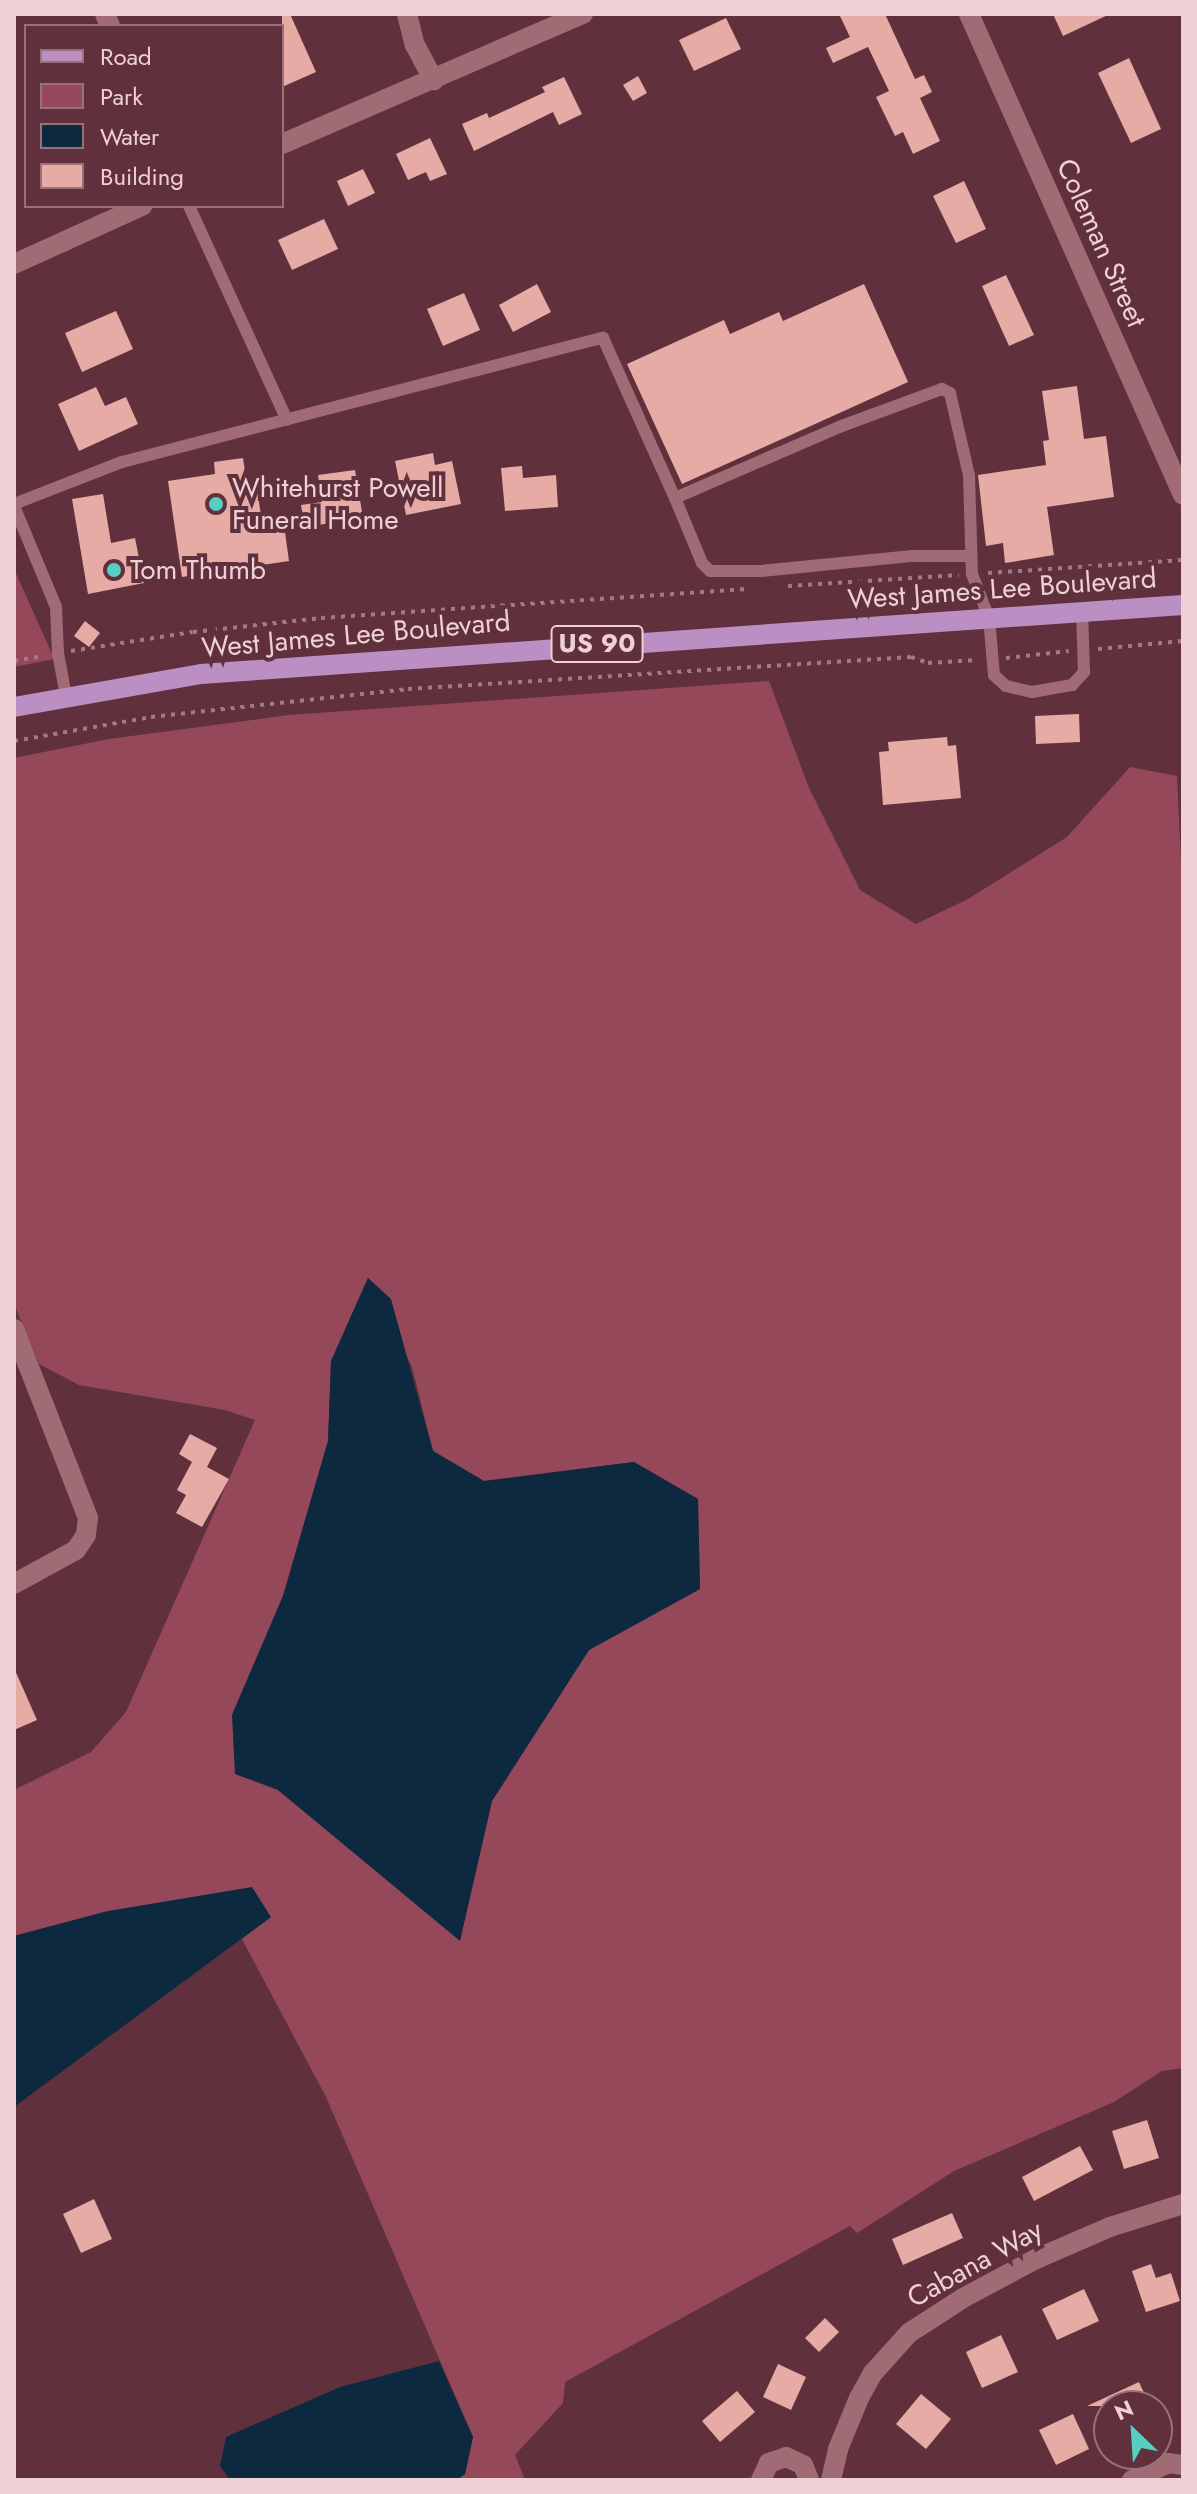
<!DOCTYPE html>
<style>
body{margin:0}
#map{position:relative;width:1197px;height:2494px;overflow:hidden;background:#60313c;font-family:Jost,sans-serif}
div>[style]{position:absolute}
.green>*{inset:0;background:#96485b}
.water>*{inset:0;background:#0c2940}
.building>*{inset:0;background:#e5aba4}
.path>*{height:4px;margin-top:-2px;transform-origin:0;background:repeating-linear-gradient(90deg,#a17a82 0 4px,transparent 0 10px)}
.service>*{height:12px;margin:-6px;padding:0 6px;transform-origin:6px;border-radius:6px;background:#a16b76}
.minor>*{height:20px;margin:-10px;padding:0 10px;transform-origin:10px;border-radius:10px;background:#a16b76}
.primary>*{height:20px;margin:-10px;padding:0 10px;transform-origin:10px;border-radius:10px;background:#bb8fc3}
.dots>*{width:22px;height:22px;translate:-50% -50%;box-sizing:border-box;border:4px solid #60313c;border-radius:50%}
span{translate:-50% -50%;white-space:nowrap;text-align:center;line-height:1.15;-webkit-text-stroke:8px #60313c;paint-order:stroke}
.shield-label span{padding:2px 6px;background:#60313c;border:2px solid;border-radius:6px;-webkit-text-stroke-width:0}
.shield-label{font-size:26px;color:#eed0d5;font-weight:700}
.street-label{font-size:28px;color:#eed0d5}
.poi-label{font-size:28px;color:#eed0d5}
.left{translate:0 -50%;text-align:left}
.frame{position:absolute;inset:0;border:16px solid #eed0d5;pointer-events:none}
.legend{position:absolute;left:24px;top:24px;width:260px;height:184px;box-sizing:border-box;background:#60313c;border:2px solid #997179;margin:0;padding:10px 14px;list-style:none;font-size:24px;color:#eed0d5}
.legend li{display:flex;align-items:center;gap:16px;height:40px}
.legend b{width:40px;border:2px solid #997179}
.north{position:absolute;left:1093px;top:2390px;width:80px;height:80px;box-sizing:border-box;background:#60313c;border:2px solid #997179;border-radius:50%;rotate:335deg;font-size:22px;font-weight:700;line-height:32px;text-align:center;color:#eed0d5}
.north::after{content:'';display:block;margin:auto;width:28px;height:36px;background:#57cec2;clip-path:polygon(50% 0,100% 100%,50% 72%,0 100%)}
</style>
<div id="map">
<div class="green">
<div style="clip-path:polygon(14px 569px,53px 656px,54px 659px,14px 667px)"></div>
<div style="clip-path:polygon(evenodd,769px 681px,809px 788px,860px 890px,916px 924px,968px 899px,1067px 837px,1130px 767px,1177px 776px,1183px 905px,1183px 2068px,1162px 2071px,1114px 2102px,954px 2171px,857px 2233px,850px 2226px,565px 2382px,563px 2403px,515px 2455px,525px 2480px,457px 2480px,465px 2474px,473px 2437px,326px 2097px,242px 1939px,271px 1917px,108px 1911px,14px 1936px,14px 1790px,91px 1752px,126px 1712px,255px 1420px,225px 1410px,79px 1385px,39px 1364px,14px 1304px,14px 758px,109px 739px,289px 715px,769px 681px,368px 1278px,412px 1367px,433px 1451px,484px 1481px,634px 1462px,698px 1499px,700px 1589px,589px 1650px,492px 1801px,460px 1940px,278px 1790px,232px 1715px,283px 1596px,328px 1441px,331px 1361px,368px 1278px)"></div>
</div>
<div class="water">
<div style="clip-path:polygon(368px 1278px,391px 1299px,433px 1451px,484px 1481px,634px 1462px,698px 1499px,700px 1589px,589px 1650px,492px 1801px,460px 1941px,278px 1790px,235px 1774px,232px 1715px,283px 1596px,328px 1441px,331px 1361px)"></div>
<div style="clip-path:polygon(252px 1887px,271px 1917px,14px 2107px,14px 1936px,108px 1911px)"></div>
<div style="clip-path:polygon(439px 2361px,473px 2437px,465px 2474px,457px 2480px,230px 2480px,220px 2466px,226px 2437px,340px 2387px)"></div>
</div>
<div class="building">
<div style="clip-path:polygon(282px 14px,290px 14px,316px 72px,282px 87px)"></div>
<div style="clip-path:polygon(839px 14px,885px 14px,915px 79px,924px 75px,932px 92px,920px 98px,940px 141px,913px 154px,903px 132px,895px 136px,876px 97px,889px 91px,868px 47px,833px 63px,826px 48px,850px 37px)"></div>
<div style="clip-path:polygon(1053px 14px,1110px 14px,1063px 36px)"></div>
<div style="clip-path:polygon(726px 18px,741px 49px,694px 71px,679px 40px)"></div>
<div style="clip-path:polygon(1129px 58px,1161px 129px,1131px 143px,1098px 73px)"></div>
<div style="clip-path:polygon(638px 76px,647px 93px,633px 101px,623px 85px)"></div>
<div style="clip-path:polygon(564px 77px,582px 114px,559px 125px,553px 112px,474px 151px,462px 124px,487px 113px,489px 118px,545px 92px,542px 87px)"></div>
<div style="clip-path:polygon(430px 138px,447px 174px,430px 181px,426px 172px,408px 180px,396px 154px)"></div>
<div style="clip-path:polygon(363px 169px,375px 193px,348px 206px,337px 181px)"></div>
<div style="clip-path:polygon(964px 181px,986px 229px,956px 243px,933px 196px)"></div>
<div style="clip-path:polygon(324px 219px,338px 249px,292px 270px,278px 240px)"></div>
<div style="clip-path:polygon(1006px 275px,1034px 335px,1009px 346px,982px 286px)"></div>
<div style="clip-path:polygon(537px 284px,551px 312px,513px 332px,499px 305px)"></div>
<div style="clip-path:polygon(864px 284px,908px 382px,682px 484px,627px 364px,724px 320px,730px 334px,779px 312px,783px 321px)"></div>
<div style="clip-path:polygon(464px 293px,480px 330px,443px 346px,427px 309px)"></div>
<div style="clip-path:polygon(116px 311px,133px 349px,82px 372px,65px 333px)"></div>
<div style="clip-path:polygon(1077px 386px,1084px 439px,1106px 436px,1114px 497px,1047px 507px,1054px 555px,1005px 563px,1003px 543px,986px 546px,978px 475px,1046px 465px,1043px 441px,1049px 440px,1042px 391px)"></div>
<div style="clip-path:polygon(96px 387px,105px 406px,126px 397px,138px 424px,79px 451px,58px 404px)"></div>
<div style="clip-path:polygon(433px 453px,435px 465px,452px 461px,461px 504px,406px 515px,395px 461px)"></div>
<div style="clip-path:polygon(243px 458px,247px 484px,256px 483px,263px 528px,284px 525px,289px 561px,182px 577px,168px 481px,215px 474px,214px 462px)"></div>
<div style="clip-path:polygon(522px 466px,523px 478px,556px 475px,558px 507px,505px 511px,501px 468px)"></div>
<div style="clip-path:polygon(355px 470px,363px 518px,305px 527px,301px 505px,322px 502px,318px 475px)"></div>
<div style="clip-path:polygon(103px 494px,111px 543px,135px 538px,144px 583px,88px 594px,72px 499px)"></div>
<div style="clip-path:polygon(85px 621px,100px 633px,89px 647px,74px 636px)"></div>
<div style="clip-path:polygon(1079px 714px,1080px 742px,1036px 744px,1035px 716px)"></div>
<div style="clip-path:polygon(947px 737px,948px 746px,956px 745px,961px 798px,883px 805px,879px 752px,889px 751px,888px 742px)"></div>
<div style="clip-path:polygon(190px 1434px,217px 1448px,207px 1467px,229px 1479px,202px 1527px,176px 1513px,186px 1495px,177px 1490px,192px 1462px,179px 1454px)"></div>
<div style="clip-path:polygon(14px 1668px,37px 1720px,14px 1730px)"></div>
<div style="clip-path:polygon(1147px 2120px,1159px 2158px,1124px 2169px,1112px 2131px)"></div>
<div style="clip-path:polygon(1080px 2146px,1093px 2170px,1034px 2201px,1022px 2177px)"></div>
<div style="clip-path:polygon(94px 2199px,112px 2239px,81px 2253px,63px 2214px)"></div>
<div style="clip-path:polygon(952px 2213px,963px 2238px,903px 2265px,892px 2239px)"></div>
<div style="clip-path:polygon(1151px 2264px,1156px 2278px,1171px 2273px,1180px 2301px,1146px 2312px,1132px 2271px)"></div>
<div style="clip-path:polygon(1084px 2289px,1099px 2321px,1057px 2340px,1042px 2309px)"></div>
<div style="clip-path:polygon(825px 2318px,839px 2332px,819px 2352px,805px 2338px)"></div>
<div style="clip-path:polygon(1001px 2335px,1018px 2372px,982px 2388px,966px 2352px)"></div>
<div style="clip-path:polygon(778px 2364px,806px 2377px,791px 2410px,763px 2397px)"></div>
<div style="clip-path:polygon(1139px 2382px,1150px 2406px,1087px 2406px)"></div>
<div style="clip-path:polygon(737px 2391px,755px 2412px,720px 2442px,702px 2421px)"></div>
<div style="clip-path:polygon(921px 2394px,951px 2419px,926px 2449px,896px 2424px)"></div>
<div style="clip-path:polygon(1073px 2414px,1089px 2449px,1056px 2465px,1039px 2430px)"></div>
</div>
<div class="path">
<div style="left:988px;top:573px;width:195px;rotate:-3.8deg"></div>
<div style="left:788px;top:586px;width:171px;rotate:-3.7deg"></div>
<div style="left:1098px;top:649px;width:85px;rotate:-5.4deg"></div>
<div style="left:71px;top:651px;width:123px;rotate:-8.9deg"></div>
<div style="left:193px;top:632px;width:129px;rotate:-6.2deg"></div>
<div style="left:321px;top:618px;width:427px;rotate:-3.9deg"></div>
<div style="left:1006px;top:658px;width:63px;rotate:-6.3deg"></div>
<div style="left:14px;top:661px;width:29px;rotate:-10deg"></div>
<div style="left:14px;top:741px;width:139px;rotate:-9.9deg"></div>
<div style="left:151px;top:717px;width:259px;rotate:-6.2deg"></div>
<div style="left:408px;top:689px;width:504px;rotate:-3.64deg"></div>
<div style="left:911px;top:657px;width:18px;rotate:19deg"></div>
<div style="left:928px;top:663px;width:49px;rotate:-3.5deg"></div>
</div>
<div class="service">
<div style="left:189px;top:206px;width:235px;rotate:65.4deg"></div>
<div style="left:675px;top:498px;width:70px;rotate:67.4deg"></div>
<div style="left:702px;top:563px;width:11px;rotate:45deg"></div>
<div style="left:710px;top:571px;width:51px"></div>
<div style="left:761px;top:571px;width:150px;rotate:-5.7deg"></div>
<div style="left:910px;top:556px;width:61px"></div>
<div style="left:14px;top:504px;width:116px;rotate:-21.3deg"></div>
<div style="left:122px;top:462px;width:497px;rotate:-14.5deg"></div>
<div style="left:603px;top:338px;width:175px;rotate:65.8deg"></div>
<div style="left:675px;top:498px;width:179px;rotate:-23.4deg"></div>
<div style="left:839px;top:427px;width:110px;rotate:-20.3deg"></div>
<div style="left:942px;top:389px;width:9px;rotate:27deg"></div>
<div style="left:950px;top:393px;width:84px;rotate:77deg"></div>
<div style="left:969px;top:475px;width:99px;rotate:88.3deg"></div>
<div style="left:972px;top:574px;width:47px;rotate:68.9deg"></div>
<div style="left:989px;top:618px;width:57px;rotate:85deg"></div>
<div style="left:994px;top:675px;width:16px;rotate:43deg"></div>
<div style="left:1006px;top:686px;width:27px;rotate:13deg"></div>
<div style="left:1032px;top:692px;width:41px;rotate:-9.9deg"></div>
<div style="left:1072px;top:685px;width:18px;rotate:-47deg"></div>
<div style="left:1084px;top:672px;width:60px;rotate:-91.9deg"></div>
<div style="left:14px;top:506px;width:109px;rotate:67.4deg"></div>
<div style="left:56px;top:607px;width:46px;rotate:87.5deg"></div>
<div style="left:58px;top:653px;width:44px;rotate:79.5deg"></div>
</div>
<div class="minor">
<div style="left:105px;top:14px;width:13px;rotate:67deg"></div>
<div style="left:407px;top:14px;width:32px;rotate:76deg"></div>
<div style="left:415px;top:45px;width:40px;rotate:62deg"></div>
<div style="left:969px;top:14px;width:526px;rotate:66.02deg"></div>
<div style="left:282px;top:144px;width:328px;rotate:-23.4deg"></div>
<div style="left:14px;top:264px;width:141px;rotate:-24.4deg"></div>
<div style="left:14px;top:1329px;width:203px;rotate:68.6deg"></div>
<div style="left:88px;top:1518px;width:17px;rotate:97deg"></div>
<div style="left:86px;top:1535px;width:18px;rotate:124deg"></div>
<div style="left:76px;top:1550px;width:71px;rotate:151.3deg"></div>
<div style="left:761px;top:2480px;width:19px;rotate:-65deg"></div>
<div style="left:769px;top:2463px;width:18px;rotate:-19deg"></div>
<div style="left:786px;top:2457px;width:19px;rotate:25deg"></div>
<div style="left:803px;top:2465px;width:16px;rotate:68deg"></div>
<div style="left:831px;top:2480px;width:32px;rotate:-77deg"></div>
<div style="left:838px;top:2449px;width:55px;rotate:-67.6deg"></div>
<div style="left:859px;top:2398px;width:29px;rotate:-61deg"></div>
<div style="left:873px;top:2373px;width:54px;rotate:-48deg"></div>
<div style="left:909px;top:2333px;width:64px;rotate:-32.9deg"></div>
<div style="left:963px;top:2298px;width:83px;rotate:-28.1deg"></div>
<div style="left:1036px;top:2259px;width:81px;rotate:-23.4deg"></div>
<div style="left:1110px;top:2227px;width:77px;rotate:-17.5deg"></div>
<div style="left:1132px;top:2480px;width:40px;rotate:-25deg"></div>
<div style="left:1168px;top:2463px;width:15px;rotate:8deg"></div>
</div>
<div class="primary">
<div style="left:14px;top:707px;width:190px;rotate:-10deg"></div>
<div style="left:201px;top:674px;width:984px;rotate:-4.02deg"></div>
</div>
<div class="dots">
<div style="left:216px;top:504px;background:#57cec2"></div>
<div style="left:114px;top:570px;background:#57cec2"></div>
</div>
<div class="shield-label">
<span style="left:597px;top:644px">US 90</span>
</div>
<div class="street-label">
<span style="left:1101px;top:243px;rotate:66deg">Coleman Street</span>
<span style="left:1002px;top:589px;rotate:-4deg">West James Lee Boulevard</span>
<span style="left:356px;top:635px;rotate:-5deg">West James Lee Boulevard</span>
<span style="left:975px;top:2264px;rotate:-29deg">Cabana Way</span>
</div>
<div class="poi-label">
<span class="left" style="left:232px;top:504px">Whitehurst Powell<br>Funeral Home</span>
<span class="left" style="left:130px;top:570px">Tom Thumb</span>
</div>
<div class="frame"></div>
<ul class="legend">
<li><b style="height:10px;background:#bb8fc3"></b>Road</li>
<li><b style="height:22px;background:#96485b"></b>Park</li>
<li><b style="height:22px;background:#0c2940"></b>Water</li>
<li><b style="height:22px;background:#e5aba4"></b>Building</li>
</ul>
<div class="north">N</div>
</div>
